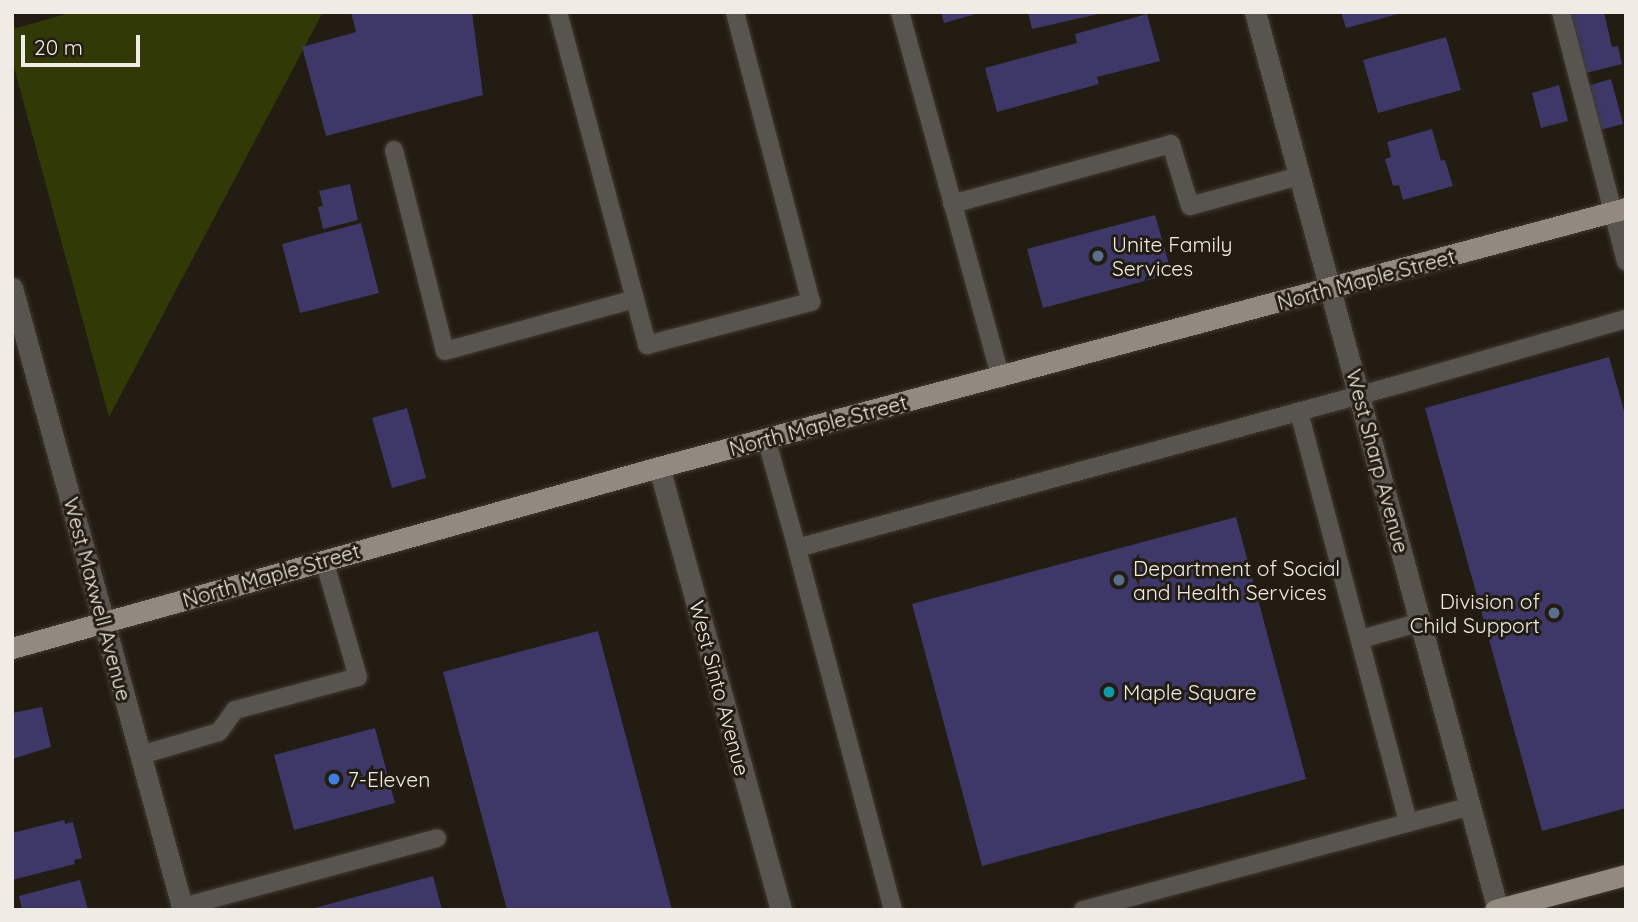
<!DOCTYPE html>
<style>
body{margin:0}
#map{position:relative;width:1638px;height:922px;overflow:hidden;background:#231c12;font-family:Quicksand,sans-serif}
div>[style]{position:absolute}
.green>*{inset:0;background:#313a07}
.building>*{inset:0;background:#3d3867}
.roads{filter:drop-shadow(0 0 2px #403930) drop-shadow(0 0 2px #403930)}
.service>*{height:18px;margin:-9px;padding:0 9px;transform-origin:9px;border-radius:9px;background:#58544f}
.minor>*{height:21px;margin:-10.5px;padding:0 10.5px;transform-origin:10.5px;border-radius:10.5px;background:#58544f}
.tertiary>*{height:21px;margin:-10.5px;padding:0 10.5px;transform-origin:10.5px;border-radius:10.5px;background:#58544f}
.primary>*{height:21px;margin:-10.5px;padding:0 10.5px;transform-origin:10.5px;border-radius:10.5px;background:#928a80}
.dots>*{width:19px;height:19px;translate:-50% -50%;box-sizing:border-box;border:4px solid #231c12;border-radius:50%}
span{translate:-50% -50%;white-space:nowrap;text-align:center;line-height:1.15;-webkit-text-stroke:6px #231c12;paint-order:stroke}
.poi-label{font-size:21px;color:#f0ece5}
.left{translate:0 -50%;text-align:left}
.right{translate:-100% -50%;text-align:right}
.street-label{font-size:21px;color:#f0ece5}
.frame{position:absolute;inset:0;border:14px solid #f0ece5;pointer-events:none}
.scale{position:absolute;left:21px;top:35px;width:119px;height:32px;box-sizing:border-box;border:4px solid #f0ece5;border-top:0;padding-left:9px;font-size:21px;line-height:24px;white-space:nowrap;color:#f0ece5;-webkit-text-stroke:5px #231c12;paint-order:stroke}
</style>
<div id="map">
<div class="green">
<div style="clip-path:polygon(73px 12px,323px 12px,109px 417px,12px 60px,13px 29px)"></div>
</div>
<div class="building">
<div style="clip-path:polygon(351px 12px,472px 12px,483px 95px,326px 136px,302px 47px,356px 32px)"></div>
<div style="clip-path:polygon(941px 12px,979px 12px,979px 13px,944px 23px)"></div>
<div style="clip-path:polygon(1028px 12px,1103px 12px,1103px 13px,1032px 29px)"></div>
<div style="clip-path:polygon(1341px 12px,1402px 12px,1402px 13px,1346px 28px)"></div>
<div style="clip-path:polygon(1568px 12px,1604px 12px,1612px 47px,1618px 46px,1622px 64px,1586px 73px)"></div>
<div style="clip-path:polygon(1147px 14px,1160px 61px,1097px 77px,1099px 84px,997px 112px,985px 68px,1077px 43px,1075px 34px)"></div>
<div style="clip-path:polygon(1446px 37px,1461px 90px,1378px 113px,1363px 60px)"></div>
<div style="clip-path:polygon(1611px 79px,1623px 124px,1600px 130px,1587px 86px)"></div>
<div style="clip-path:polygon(1559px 85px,1568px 121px,1541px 128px,1532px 93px)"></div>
<div style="clip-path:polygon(1432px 129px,1441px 161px,1445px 160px,1453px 186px,1403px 200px,1399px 185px,1393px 186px,1385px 159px,1391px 157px,1387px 142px)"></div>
<div style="clip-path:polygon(350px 184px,358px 220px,323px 229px,318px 207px,323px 206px,319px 191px)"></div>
<div style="clip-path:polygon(1155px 215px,1169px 264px,1153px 268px,1156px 278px,1043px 308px,1027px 249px)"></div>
<div style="clip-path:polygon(361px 223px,379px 293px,300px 313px,282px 244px)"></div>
<div style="clip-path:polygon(1609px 357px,1626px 418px,1626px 808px,1542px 831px,1425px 408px)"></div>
<div style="clip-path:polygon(407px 408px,426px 478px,392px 488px,372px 418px)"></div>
<div style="clip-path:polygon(1236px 517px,1306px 779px,982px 866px,912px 604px)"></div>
<div style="clip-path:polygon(598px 631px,672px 910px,507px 910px,443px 672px)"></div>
<div style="clip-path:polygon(42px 707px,51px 747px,12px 759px,12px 713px)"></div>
<div style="clip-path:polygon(375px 728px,395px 803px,294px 830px,274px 755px)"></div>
<div style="clip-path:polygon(64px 820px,65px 824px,73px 822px,82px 858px,74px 860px,75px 864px,12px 880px,12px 833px)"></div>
<div style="clip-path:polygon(433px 876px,442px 910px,311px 910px,311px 909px)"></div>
<div style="clip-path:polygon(80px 880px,88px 910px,22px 910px,19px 896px)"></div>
</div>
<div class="roads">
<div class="service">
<div style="left:558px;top:12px;width:345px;rotate:75deg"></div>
<div style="left:647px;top:345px;width:170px;rotate:-14.7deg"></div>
<div style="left:811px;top:302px;width:300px;rotate:-104.7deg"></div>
<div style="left:900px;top:12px;width:380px;rotate:74.6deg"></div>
<div style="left:1561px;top:12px;width:258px;rotate:75.4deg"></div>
<div style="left:394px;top:150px;width:207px;rotate:75.8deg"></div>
<div style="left:445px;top:351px;width:197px;rotate:-15.3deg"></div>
<div style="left:952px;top:204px;width:227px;rotate:-15.3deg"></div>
<div style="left:1171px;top:144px;width:65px;rotate:73deg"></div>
<div style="left:1190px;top:206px;width:114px;rotate:-15.3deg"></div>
<div style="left:1299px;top:412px;width:425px;rotate:75.1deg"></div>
<div style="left:766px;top:438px;width:114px;rotate:74.3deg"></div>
<div style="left:1361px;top:639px;width:62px;rotate:-15.8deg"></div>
<div style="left:141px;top:755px;width:81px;rotate:-16.4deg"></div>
<div style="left:219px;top:732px;width:27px;rotate:-54deg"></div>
<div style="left:235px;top:710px;width:127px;rotate:-15deg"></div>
<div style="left:358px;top:677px;width:122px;rotate:-106.2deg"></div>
<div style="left:182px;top:907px;width:264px;rotate:-15.1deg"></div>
<div style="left:893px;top:910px;width:375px;rotate:-104.9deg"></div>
<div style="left:797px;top:548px;width:622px;rotate:-15.2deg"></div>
<div style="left:1397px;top:385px;width:238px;rotate:-16.1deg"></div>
<div style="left:1083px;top:910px;width:401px;rotate:-15deg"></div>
</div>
<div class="minor">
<div style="left:1255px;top:12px;width:930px;rotate:74.86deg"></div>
<div style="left:659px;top:467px;width:459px;rotate:74.6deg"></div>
</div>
<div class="tertiary">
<div style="left:12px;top:288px;width:645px;rotate:74.63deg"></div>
</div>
<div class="primary">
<div style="left:12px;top:648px;width:672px;rotate:-15.63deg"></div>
<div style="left:659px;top:467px;width:1001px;rotate:-14.99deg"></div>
<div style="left:1495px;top:910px;width:136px;rotate:-15deg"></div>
</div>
</div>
<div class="dots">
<div style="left:1098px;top:256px;background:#5c6f8a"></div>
<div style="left:1119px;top:580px;background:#5c6f8a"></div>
<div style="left:1554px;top:613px;background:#5c6f8a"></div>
<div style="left:1109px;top:692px;background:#0f9aa8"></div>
<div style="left:334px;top:779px;background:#3f7fe0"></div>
</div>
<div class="poi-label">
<span class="left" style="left:1112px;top:256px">Unite Family<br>Services</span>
<span class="left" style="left:1133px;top:580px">Department of Social<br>and Health Services</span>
<span class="right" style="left:1540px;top:613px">Division of<br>Child Support</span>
<span class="left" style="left:1123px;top:692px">Maple Square</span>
<span class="left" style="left:348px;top:779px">7-Eleven</span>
</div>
<div class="street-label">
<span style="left:1366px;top:279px;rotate:-15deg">North Maple Street</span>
<span style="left:818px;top:425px;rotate:-15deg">North Maple Street</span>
<span style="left:1378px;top:461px;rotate:75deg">West Sharp Avenue</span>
<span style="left:271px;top:575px;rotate:-16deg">North Maple Street</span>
<span style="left:98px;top:599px;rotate:75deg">West Maxwell Avenue</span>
<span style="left:720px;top:688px;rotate:75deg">West Sinto Avenue</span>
</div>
<div class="frame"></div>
<div class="scale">20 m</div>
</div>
